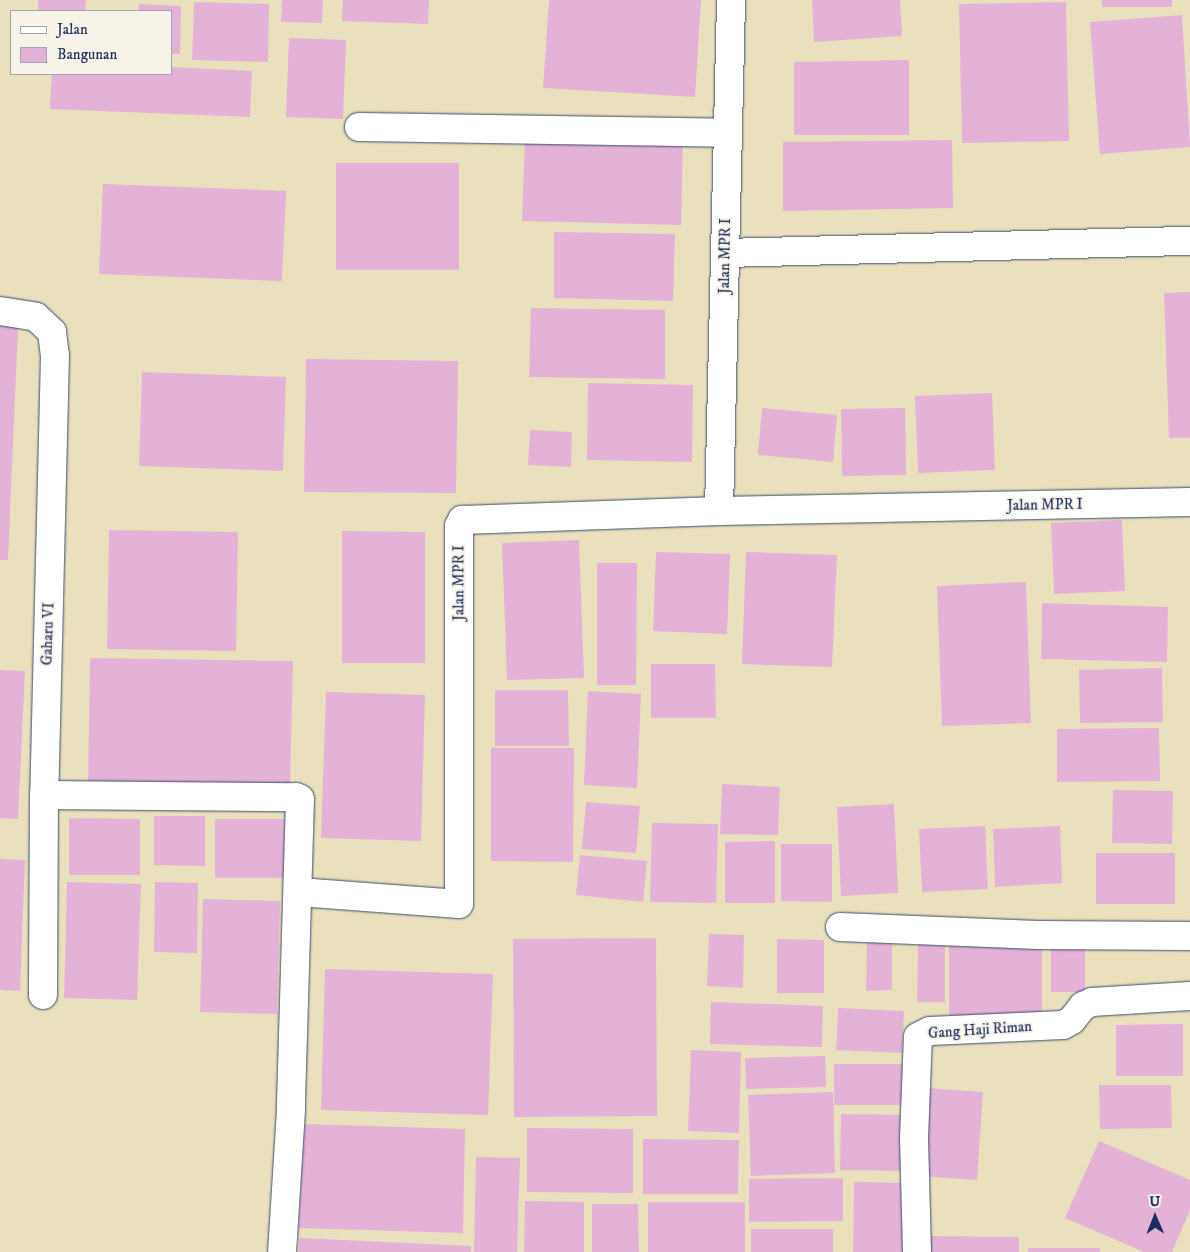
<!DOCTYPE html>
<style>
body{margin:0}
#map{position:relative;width:1190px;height:1252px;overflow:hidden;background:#eae0bd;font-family:"IM FELL DW Pica",serif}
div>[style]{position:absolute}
.building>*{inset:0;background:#e3b2d6}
.roads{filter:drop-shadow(0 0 1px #3a4a6c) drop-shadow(0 0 1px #3a4a6c)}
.minor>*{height:28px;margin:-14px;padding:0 14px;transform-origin:14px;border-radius:14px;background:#fff}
span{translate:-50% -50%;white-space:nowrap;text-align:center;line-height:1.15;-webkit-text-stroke:4px #f7f3e8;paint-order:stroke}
.street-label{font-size:15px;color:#1b2f5e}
.legend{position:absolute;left:10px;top:10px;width:162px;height:65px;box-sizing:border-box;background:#f7f3e8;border:1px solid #9fa5b1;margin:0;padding:6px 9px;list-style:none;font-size:15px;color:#1b2f5e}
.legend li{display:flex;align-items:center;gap:10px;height:25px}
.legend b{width:25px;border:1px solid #9fa5b1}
.north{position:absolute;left:1130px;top:1192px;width:50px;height:50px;-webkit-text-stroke:4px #f7f3e8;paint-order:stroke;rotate:359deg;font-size:14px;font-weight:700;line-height:20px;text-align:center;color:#1b2f5e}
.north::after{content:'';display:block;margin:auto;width:18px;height:22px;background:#1b2f5e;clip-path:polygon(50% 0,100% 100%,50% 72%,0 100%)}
</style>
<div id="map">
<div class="building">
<div style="clip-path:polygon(38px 0,86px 0,85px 11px,38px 11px)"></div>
<div style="clip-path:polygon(282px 0,323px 0,322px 23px,281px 22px)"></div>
<div style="clip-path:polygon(343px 0,429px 0,428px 24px,342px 21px)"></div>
<div style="clip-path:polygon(549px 0,701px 0,695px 97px,543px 88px)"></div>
<div style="clip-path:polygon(812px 0,900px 0,902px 36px,814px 42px)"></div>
<div style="clip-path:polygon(1102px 0,1172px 0,1172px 7px,1102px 7px)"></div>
<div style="clip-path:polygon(194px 2px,269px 4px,268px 62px,192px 60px)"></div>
<div style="clip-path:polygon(1066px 2px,1069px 141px,962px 143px,959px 4px)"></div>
<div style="clip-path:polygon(139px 4px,181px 6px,180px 54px,171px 54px,171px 11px,139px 11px)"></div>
<div style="clip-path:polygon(1182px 15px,1190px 147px,1100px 154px,1090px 22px)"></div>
<div style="clip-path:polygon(289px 38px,346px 40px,343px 119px,286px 117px)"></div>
<div style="clip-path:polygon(909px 60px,909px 135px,794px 135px,794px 62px)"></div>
<div style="clip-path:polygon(171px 67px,252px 71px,250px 117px,50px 109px,52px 74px,171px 74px)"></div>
<div style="clip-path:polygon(525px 137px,683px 141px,681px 225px,522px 221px)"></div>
<div style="clip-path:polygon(952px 140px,953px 208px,783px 211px,783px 142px)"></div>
<div style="clip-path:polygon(336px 163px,459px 163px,459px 270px,336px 270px)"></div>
<div style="clip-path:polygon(103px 184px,286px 191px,282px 281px,99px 274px)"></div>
<div style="clip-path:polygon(554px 232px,675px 234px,673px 301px,554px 298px)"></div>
<div style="clip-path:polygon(1190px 292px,1190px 438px,1169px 438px,1164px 293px)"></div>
<div style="clip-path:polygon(531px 308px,665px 310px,665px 379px,529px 377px)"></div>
<div style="clip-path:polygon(0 326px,18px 327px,8px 560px,0 560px)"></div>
<div style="clip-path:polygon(306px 359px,458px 361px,456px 493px,304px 492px)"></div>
<div style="clip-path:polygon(142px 372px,286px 377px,283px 471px,139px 466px)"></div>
<div style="clip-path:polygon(588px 383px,693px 385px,692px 462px,587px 460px)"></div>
<div style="clip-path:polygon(992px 393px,995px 470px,918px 473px,915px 396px)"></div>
<div style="clip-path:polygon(762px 408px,837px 415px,833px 462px,758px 455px)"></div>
<div style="clip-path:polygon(905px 408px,906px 475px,842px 476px,841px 409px)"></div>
<div style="clip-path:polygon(530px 430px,572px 432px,571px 467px,528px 465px)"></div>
<div style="clip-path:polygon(1122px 520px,1125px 591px,1054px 594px,1051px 523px)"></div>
<div style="clip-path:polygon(109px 530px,238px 532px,236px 651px,107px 649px)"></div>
<div style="clip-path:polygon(342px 531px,425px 532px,425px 663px,342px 663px)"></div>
<div style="clip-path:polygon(579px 540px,584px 678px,507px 680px,502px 543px)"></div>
<div style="clip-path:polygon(656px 552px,730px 554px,727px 634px,653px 631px)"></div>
<div style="clip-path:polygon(746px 552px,837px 555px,832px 667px,742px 664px)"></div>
<div style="clip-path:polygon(597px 563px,637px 563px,636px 685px,597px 685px)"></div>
<div style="clip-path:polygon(1026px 582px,1031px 723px,942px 726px,937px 586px)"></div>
<div style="clip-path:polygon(1042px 603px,1168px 607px,1167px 662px,1041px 659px)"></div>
<div style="clip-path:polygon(90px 658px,293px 661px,290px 789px,88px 785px)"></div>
<div style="clip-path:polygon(651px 664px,715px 664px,716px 718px,651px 718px)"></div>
<div style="clip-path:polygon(1162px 668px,1163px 722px,1080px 723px,1079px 670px)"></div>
<div style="clip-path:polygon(0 670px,25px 671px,18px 819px,0 818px)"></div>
<div style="clip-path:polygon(495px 690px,568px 690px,569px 746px,495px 746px)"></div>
<div style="clip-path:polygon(588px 691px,641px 694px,637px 788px,584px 785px)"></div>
<div style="clip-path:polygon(326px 692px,425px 695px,421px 841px,321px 838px)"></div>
<div style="clip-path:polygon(1159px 728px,1160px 781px,1057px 782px,1057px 729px)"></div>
<div style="clip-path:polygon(491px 748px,574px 748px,573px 862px,491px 861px)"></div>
<div style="clip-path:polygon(722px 784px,780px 787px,778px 835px,720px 834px)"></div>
<div style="clip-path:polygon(1113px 790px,1173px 791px,1172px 844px,1112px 843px)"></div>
<div style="clip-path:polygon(586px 802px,640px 806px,636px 853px,582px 849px)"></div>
<div style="clip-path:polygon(894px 804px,898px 893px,841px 896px,837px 807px)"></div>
<div style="clip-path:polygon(154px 816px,205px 816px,205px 866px,154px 865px)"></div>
<div style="clip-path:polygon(69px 818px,140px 819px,140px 875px,69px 875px)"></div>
<div style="clip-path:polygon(215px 819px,286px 819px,285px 878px,215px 878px)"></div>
<div style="clip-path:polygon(652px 823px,718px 824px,716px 903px,650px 902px)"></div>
<div style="clip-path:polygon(985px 826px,988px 889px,922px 892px,919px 829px)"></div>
<div style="clip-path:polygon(1060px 826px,1062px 883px,995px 887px,993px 829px)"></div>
<div style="clip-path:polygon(775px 841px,775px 903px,725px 903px,725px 842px)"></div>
<div style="clip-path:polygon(781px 844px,832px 844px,832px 902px,781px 901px)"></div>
<div style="clip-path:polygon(1096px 853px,1175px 853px,1175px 904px,1096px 904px)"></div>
<div style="clip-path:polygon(580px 855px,647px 861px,643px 902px,576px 895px)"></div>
<div style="clip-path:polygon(0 859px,25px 860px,20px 991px,0 990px)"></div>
<div style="clip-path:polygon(67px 882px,141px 884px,137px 1000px,64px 998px)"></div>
<div style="clip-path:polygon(155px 882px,198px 883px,197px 953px,154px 952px)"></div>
<div style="clip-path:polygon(203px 899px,280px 901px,277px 1014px,200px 1012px)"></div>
<div style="clip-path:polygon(709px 934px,744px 935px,743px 988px,707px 986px)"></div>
<div style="clip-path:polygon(656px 938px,657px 1116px,514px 1117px,513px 939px)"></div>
<div style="clip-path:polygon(777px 939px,824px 940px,824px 993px,777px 993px)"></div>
<div style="clip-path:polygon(867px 943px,892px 943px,892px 990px,866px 991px)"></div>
<div style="clip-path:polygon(918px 943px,945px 944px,945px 1002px,917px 1002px)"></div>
<div style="clip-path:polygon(1042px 944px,1042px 1020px,949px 1019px,949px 945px)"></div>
<div style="clip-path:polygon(1051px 944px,1085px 944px,1085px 992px,1051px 992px)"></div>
<div style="clip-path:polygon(325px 969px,493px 974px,488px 1115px,321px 1110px)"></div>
<div style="clip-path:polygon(711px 1002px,823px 1006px,822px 1047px,710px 1044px)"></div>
<div style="clip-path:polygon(838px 1008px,904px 1011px,902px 1053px,836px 1050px)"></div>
<div style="clip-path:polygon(1183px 1024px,1183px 1076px,1116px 1076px,1116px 1025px)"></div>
<div style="clip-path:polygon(691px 1050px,741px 1052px,739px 1133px,688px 1131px)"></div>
<div style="clip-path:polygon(825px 1056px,826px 1087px,746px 1089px,745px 1058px)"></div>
<div style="clip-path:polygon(834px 1064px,907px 1064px,907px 1105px,834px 1105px)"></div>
<div style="clip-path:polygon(1099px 1085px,1171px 1085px,1172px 1128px,1100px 1129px)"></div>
<div style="clip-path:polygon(927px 1088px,983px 1092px,977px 1180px,920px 1176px)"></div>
<div style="clip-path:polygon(833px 1092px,835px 1173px,751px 1176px,748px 1095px)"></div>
<div style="clip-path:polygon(841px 1114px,909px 1115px,908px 1171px,840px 1170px)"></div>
<div style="clip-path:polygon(303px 1124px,465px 1129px,463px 1233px,299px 1228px)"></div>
<div style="clip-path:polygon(527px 1128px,633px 1129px,633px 1193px,527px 1192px)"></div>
<div style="clip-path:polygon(643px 1139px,739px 1140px,738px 1194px,643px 1194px)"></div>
<div style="clip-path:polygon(1099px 1141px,1190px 1180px,1190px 1210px,1172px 1252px,1144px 1252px,1065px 1218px)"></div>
<div style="clip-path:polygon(476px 1157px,520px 1158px,517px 1252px,474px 1252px)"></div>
<div style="clip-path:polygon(843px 1178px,843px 1221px,749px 1222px,749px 1179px)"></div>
<div style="clip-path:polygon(854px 1182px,907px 1183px,905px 1252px,853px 1252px)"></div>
<div style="clip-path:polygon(525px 1201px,584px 1202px,584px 1252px,524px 1252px)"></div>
<div style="clip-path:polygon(648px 1202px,745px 1202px,745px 1252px,648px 1252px)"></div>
<div style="clip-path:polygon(592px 1204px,638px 1204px,639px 1252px,592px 1252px)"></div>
<div style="clip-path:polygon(751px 1229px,833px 1229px,833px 1252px,751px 1252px)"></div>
<div style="clip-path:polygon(930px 1236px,1019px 1237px,1019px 1252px,930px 1252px)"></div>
<div style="clip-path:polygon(299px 1238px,471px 1246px,471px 1252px,299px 1252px)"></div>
<div style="clip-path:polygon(1028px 1248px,1100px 1248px,1100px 1252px,1028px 1252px)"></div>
</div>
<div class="roads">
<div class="minor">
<div style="left:359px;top:127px;width:369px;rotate:0.9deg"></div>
<div style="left:725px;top:253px;width:465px;rotate:-1.5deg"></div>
<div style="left:0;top:311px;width:36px;rotate:9deg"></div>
<div style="left:36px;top:317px;width:22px;rotate:43deg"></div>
<div style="left:52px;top:332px;width:23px;rotate:83deg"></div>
<div style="left:55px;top:355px;width:440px;rotate:91.4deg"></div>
<div style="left:44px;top:795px;width:200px;rotate:90.3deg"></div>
<div style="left:719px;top:511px;width:511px;rotate:-88.65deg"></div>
<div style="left:44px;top:795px;width:252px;rotate:0.5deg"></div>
<div style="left:296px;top:797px;width:4px;rotate:27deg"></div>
<div style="left:300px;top:799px;width:311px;rotate:91.7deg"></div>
<div style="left:291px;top:1110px;width:142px;rotate:93.6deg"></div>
<div style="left:299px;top:892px;width:160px;rotate:4.3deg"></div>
<div style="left:459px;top:904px;width:378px;rotate:-90deg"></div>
<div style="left:459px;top:526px;width:7px;rotate:-63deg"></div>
<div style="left:462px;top:520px;width:257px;rotate:-2deg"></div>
<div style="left:719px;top:511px;width:471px;rotate:-1.1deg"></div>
<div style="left:840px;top:927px;width:198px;rotate:2.3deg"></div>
<div style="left:1038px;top:935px;width:152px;rotate:0.4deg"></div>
<div style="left:917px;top:1252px;width:113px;rotate:-91.5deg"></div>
<div style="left:914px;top:1139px;width:102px;rotate:-87.8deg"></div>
<div style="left:918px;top:1037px;width:13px;rotate:-27deg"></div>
<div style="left:930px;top:1031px;width:133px;rotate:-2.6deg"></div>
<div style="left:1063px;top:1025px;width:10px;rotate:-29deg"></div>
<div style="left:1072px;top:1020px;width:18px;rotate:-52deg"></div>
<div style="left:1083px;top:1006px;width:10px;rotate:-24deg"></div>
<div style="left:1092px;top:1002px;width:98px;rotate:-3.5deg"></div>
</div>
</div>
<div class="street-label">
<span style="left:725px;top:256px;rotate:-89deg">Jalan MPR I</span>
<span style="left:1045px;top:505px;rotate:-1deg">Jalan MPR I</span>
<span style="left:459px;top:583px;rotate:-90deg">Jalan MPR I</span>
<span style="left:48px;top:634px;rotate:-88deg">Gaharu VI</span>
<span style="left:980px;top:1030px;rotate:-4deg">Gang Haji Riman</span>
</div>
<ul class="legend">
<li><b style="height:6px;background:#fff"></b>Jalan</li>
<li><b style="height:14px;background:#e3b2d6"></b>Bangunan</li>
</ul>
<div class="north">U</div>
</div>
